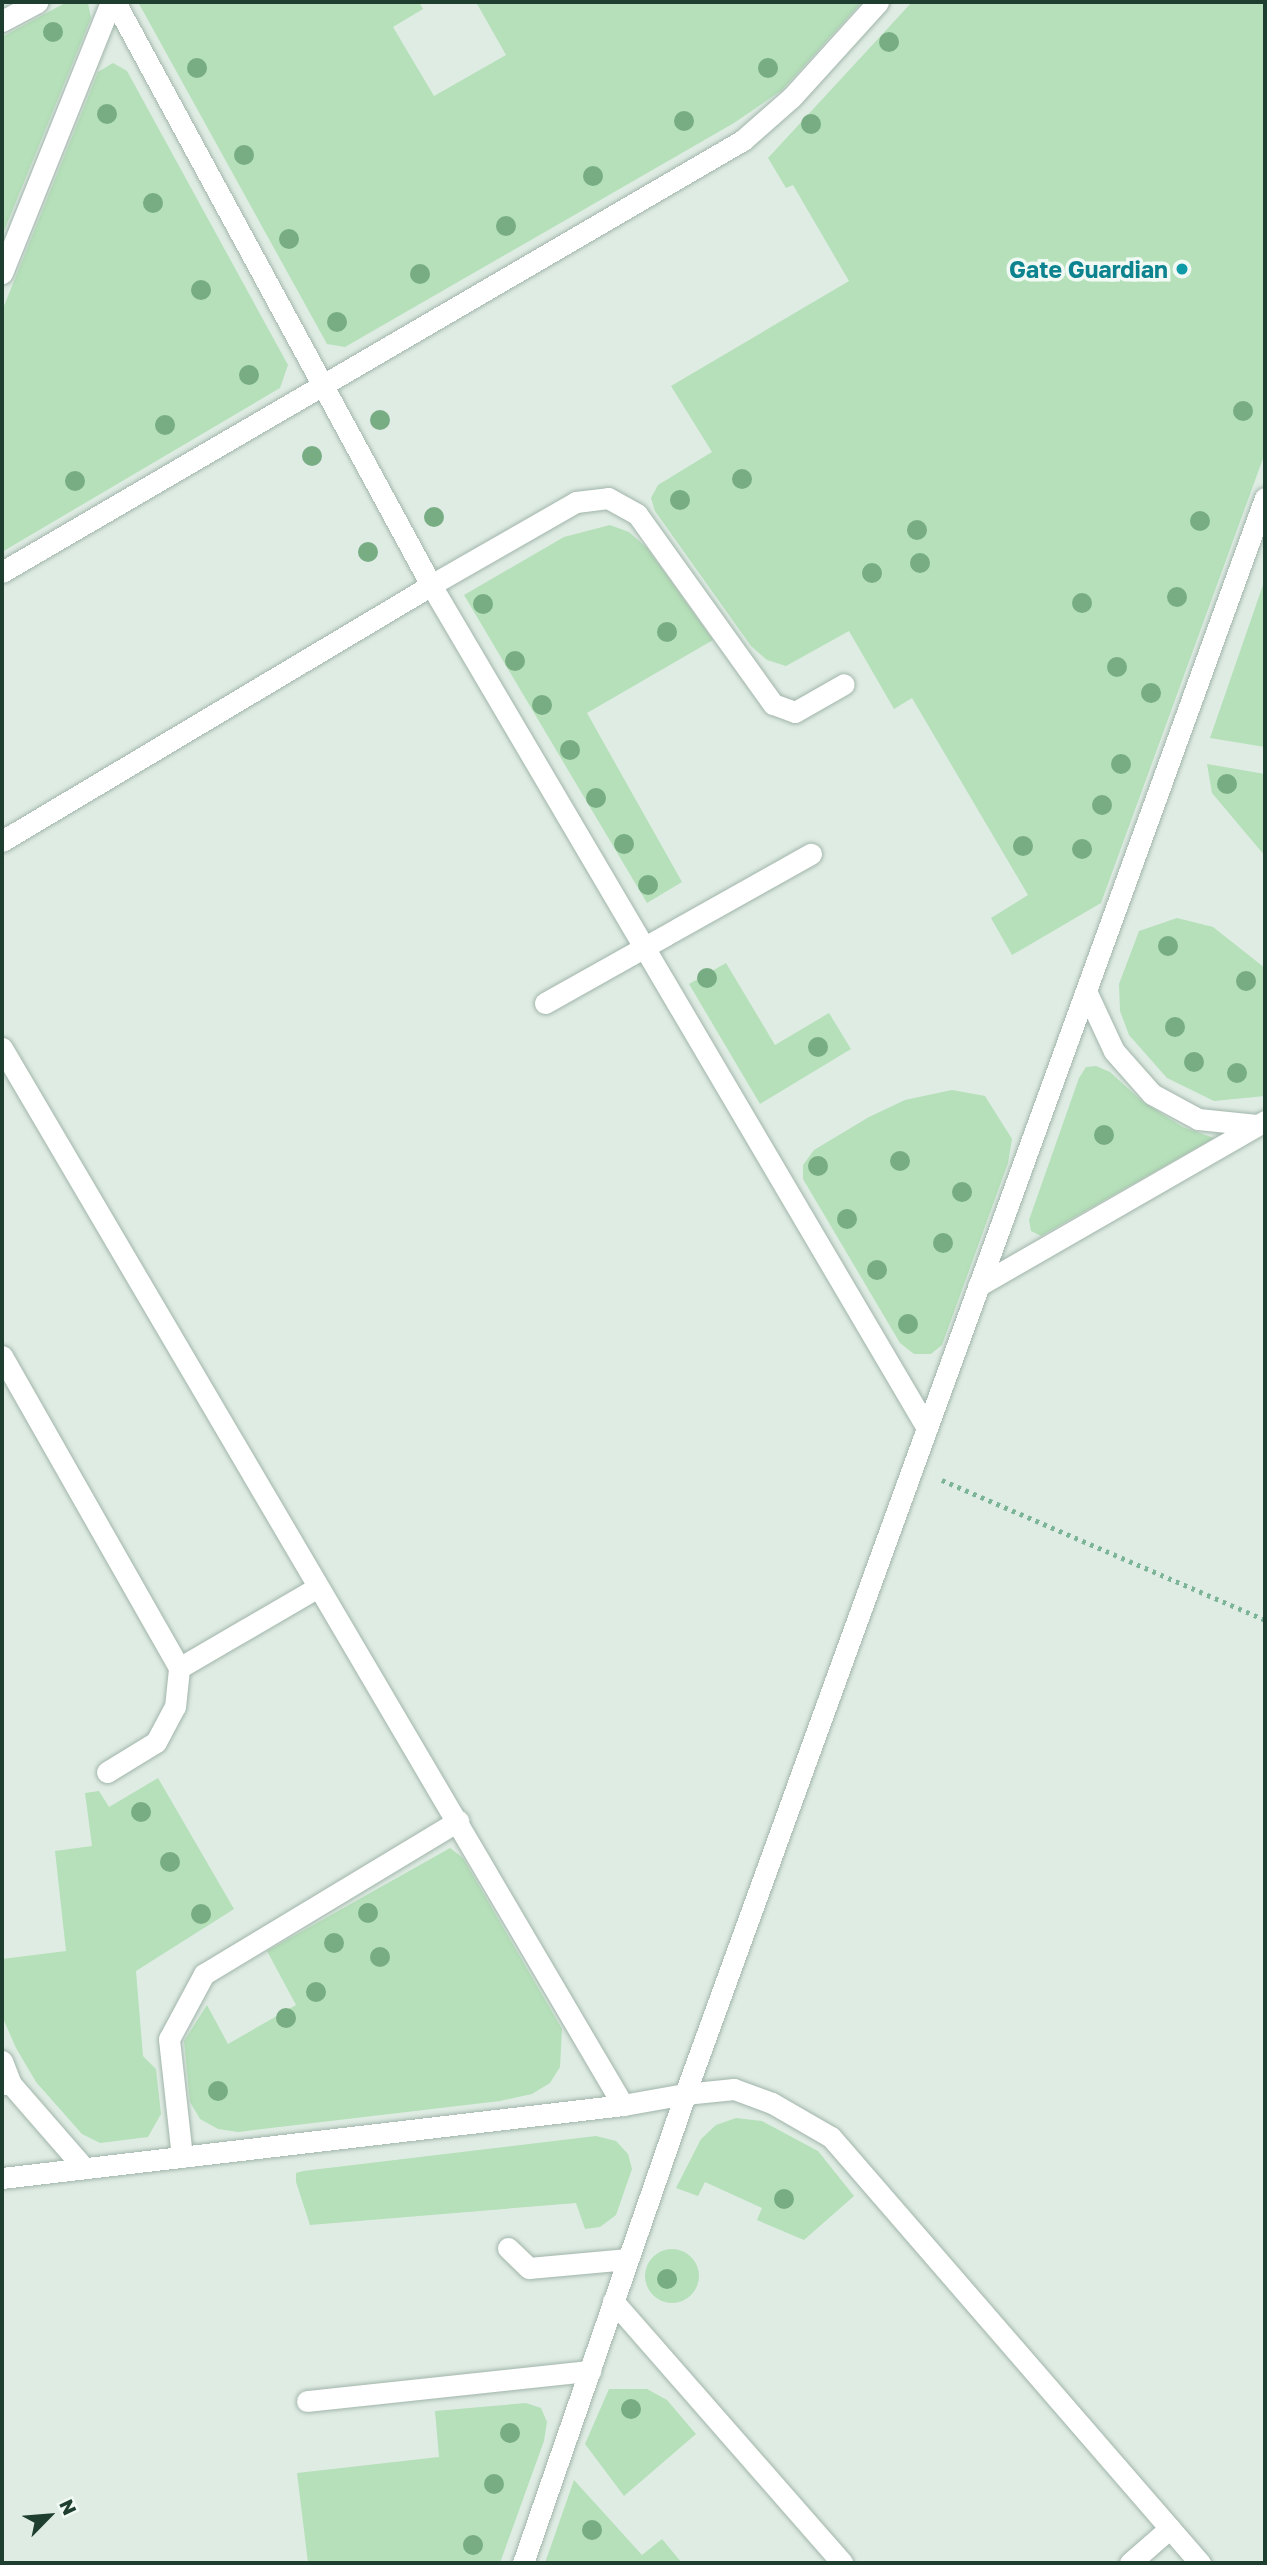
<!DOCTYPE html>
<style>
body{margin:0}
#map{position:relative;width:1267px;height:2565px;overflow:hidden;background:#dfece4;font-family:"Golos Text",sans-serif}
div>[style]{position:absolute}
.green>*{inset:0;background:#b5e0b9}
.round{border-radius:50%}
.path>*{height:4.5px;margin-top:-2.25px;transform-origin:0;background:repeating-linear-gradient(90deg,#7cb498 0 3.5px,transparent 0 8.5px)}
.roads{filter:drop-shadow(0 0 2px #a1b5aa) drop-shadow(0 0 2px #a1b5aa)}
.minor>*{height:21px;margin:-10.5px;padding:0 10.5px;transform-origin:10.5px;border-radius:10.5px;background:#fff}
.trees>*{width:20px;height:20px;margin:-10px;border-radius:50%;background:#78ad84}
.dots>*{width:19px;height:19px;translate:-50% -50%;box-sizing:border-box;border:4px solid #f0f9f3;border-radius:50%}
span{translate:-50% -50%;white-space:nowrap;text-align:center;line-height:1.15;-webkit-text-stroke:7px #f0f9f3;paint-order:stroke}
.culture-label{font-size:23px;color:#0d838f;font-weight:700}
.right{translate:-100% -50%;text-align:right}
.frame{position:absolute;inset:0;border:4px solid #1e3f30;pointer-events:none}
.north{position:absolute;left:14px;top:2481px;width:70px;height:70px;-webkit-text-stroke:5px #f0f9f3;paint-order:stroke;rotate:65deg;font-size:19px;font-weight:700;line-height:28px;text-align:center;color:#1e3f30}
.north::after{content:'';display:block;margin:auto;width:24px;height:32px;background:#1e3f30;clip-path:polygon(50% 0,100% 100%,50% 72%,0 100%)}
</style>
<div id="map">
<div class="green">
<div style="clip-path:polygon(67px 2px,88px 3px,91px 18px,2px 236px,2px 37px)"></div>
<div style="clip-path:polygon(138px 2px,419px 2px,423px 9px,393px 27px,434px 96px,506px 55px,476px 2px,862px 2px,782px 90px,734px 123px,345px 347px,327px 344px)"></div>
<div style="clip-path:polygon(912px 2px,1265px 2px,1265px 453px,1101px 903px,1012px 955px,991px 918px,1028px 895px,912px 698px,894px 709px,849px 631px,786px 666px,767px 660px,751px 646px,655px 511px,651px 498px,658px 485px,712px 452px,671px 386px,849px 281px,793px 185px,786px 188px,768px 158px)"></div>
<div style="clip-path:polygon(113px 63px,127px 71px,288px 365px,280px 388px,2px 552px,2px 311px,98px 72px)"></div>
<div style="clip-path:polygon(610px 525px,629px 532px,647px 548px,713px 640px,587px 713px,682px 882px,647px 903px,464px 595px,564px 537px)"></div>
<div style="clip-path:polygon(1265px 579px,1265px 747px,1210px 738px,1254px 611px)"></div>
<div style="clip-path:polygon(1207px 764px,1265px 774px,1265px 856px,1212px 793px)"></div>
<div style="clip-path:polygon(1177px 918px,1213px 927px,1265px 968px,1265px 1096px,1214px 1101px,1167px 1078px,1129px 1035px,1120px 1011px,1119px 984px,1139px 931px)"></div>
<div style="clip-path:polygon(726px 963px,775px 1045px,829px 1013px,851px 1049px,760px 1104px,689px 984px)"></div>
<div style="clip-path:polygon(1096px 1066px,1110px 1072px,1143px 1102px,1183px 1127px,1214px 1138px,1041px 1236px,1031px 1231px,1029px 1220px,1079px 1078px,1086px 1067px)"></div>
<div style="clip-path:polygon(952px 1090px,985px 1096px,1012px 1139px,1008px 1163px,942px 1345px,931px 1354px,914px 1354px,900px 1343px,803px 1179px,803px 1165px,814px 1150px,869px 1117px,905px 1100px)"></div>
<div style="clip-path:polygon(158px 1778px,234px 1909px,136px 1971px,143px 2056px,156px 2069px,161px 2114px,148px 2137px,100px 2143px,82px 2134px,36px 2082px,16px 2048px,2px 2016px,2px 1959px,66px 1951px,55px 1851px,92px 1846px,85px 1793px,99px 1791px,109px 1807px)"></div>
<div style="clip-path:polygon(450px 1848px,463px 1858px,562px 2029px,560px 2067px,550px 2083px,532px 2094px,500px 2101px,238px 2132px,218px 2129px,200px 2119px,190px 2102px,184px 2041px,207px 2005px,228px 2044px,296px 2005px,267px 1951px)"></div>
<div style="clip-path:polygon(736px 2118px,762px 2121px,818px 2151px,854px 2196px,804px 2240px,757px 2220px,762px 2208px,705px 2182px,698px 2196px,676px 2188px,701px 2139px,716px 2125px)"></div>
<div style="clip-path:polygon(596px 2136px,616px 2141px,628px 2154px,632px 2169px,616px 2215px,600px 2227px,585px 2229px,576px 2203px,310px 2225px,296px 2182px,296px 2173px,303px 2171px)"></div>
<div class="round" style="left:645px;top:2249px;width:54px;height:54px"></div>
<div style="clip-path:polygon(609px 2389px,647px 2389px,667px 2400px,696px 2434px,624px 2496px,585px 2444px)"></div>
<div style="clip-path:polygon(526px 2403px,541px 2408px,547px 2422px,544px 2441px,500px 2563px,308px 2563px,297px 2473px,439px 2457px,435px 2411px)"></div>
<div style="clip-path:polygon(574px 2480px,642px 2555px,662px 2539px,682px 2563px,545px 2563px)"></div>
</div>
<div class="path">
<div style="left:942px;top:1480px;width:352px;rotate:23.4deg"></div>
</div>
<div class="roads">
<div class="minor">
<div style="left:115px;top:2px;width:663px;rotate:61.54deg"></div>
<div style="left:431px;top:585px;width:167px;rotate:-29.8deg"></div>
<div style="left:576px;top:502px;width:32px;rotate:-7deg"></div>
<div style="left:608px;top:498px;width:33px;rotate:29deg"></div>
<div style="left:637px;top:514px;width:234px;rotate:54.4deg"></div>
<div style="left:773px;top:704px;width:23px;rotate:20deg"></div>
<div style="left:795px;top:712px;width:56px;rotate:-29.7deg"></div>
<div style="left:2px;top:21px;width:40px;rotate:-28deg"></div>
<div style="left:2px;top:273px;width:292px;rotate:-68.1deg"></div>
<div style="left:2px;top:572px;width:858px;rotate:-30.24deg"></div>
<div style="left:743px;top:140px;width:65px;rotate:-41.3deg"></div>
<div style="left:792px;top:97px;width:128px;rotate:-47.8deg"></div>
<div style="left:2px;top:841px;width:500px;rotate:-30.8deg"></div>
<div style="left:431px;top:585px;width:978px;rotate:59.53deg"></div>
<div style="left:1086px;top:991px;width:66px;rotate:65deg"></div>
<div style="left:1114px;top:1051px;width:57px;rotate:48.5deg"></div>
<div style="left:1152px;top:1094px;width:52px;rotate:28.5deg"></div>
<div style="left:1198px;top:1119px;width:59px;rotate:5.8deg"></div>
<div style="left:545px;top:1003px;width:305px;rotate:-29.3deg"></div>
<div style="left:2px;top:1048px;width:1226px;rotate:59.57deg"></div>
<div style="left:978px;top:1286px;width:331px;rotate:-29.9deg"></div>
<div style="left:2px;top:1356px;width:359px;rotate:60.4deg"></div>
<div style="left:107px;top:1772px;width:57px;rotate:-31.5deg"></div>
<div style="left:156px;top:1742px;width:40px;rotate:-62deg"></div>
<div style="left:175px;top:1707px;width:39px;rotate:-84deg"></div>
<div style="left:179px;top:1668px;width:161px;rotate:-30.2deg"></div>
<div style="left:2px;top:2061px;width:25px;rotate:69deg"></div>
<div style="left:2px;top:2084px;width:9px"></div>
<div style="left:11px;top:2084px;width:111px;rotate:49deg"></div>
<div style="left:182px;top:2157px;width:119px;rotate:-96.3deg"></div>
<div style="left:169px;top:2039px;width:74px;rotate:-61.7deg"></div>
<div style="left:204px;top:1974px;width:297px;rotate:-31.1deg"></div>
<div style="left:2px;top:2178px;width:625px;rotate:-6.7deg"></div>
<div style="left:623px;top:2105px;width:63px;rotate:-10.1deg"></div>
<div style="left:685px;top:2094px;width:1698px;rotate:-70.03deg"></div>
<div style="left:508px;top:2248px;width:29px;rotate:44deg"></div>
<div style="left:529px;top:2268px;width:99px;rotate:-5.2deg"></div>
<div style="left:613px;top:2301px;width:348px;rotate:48.8deg"></div>
<div style="left:307px;top:2401px;width:285px;rotate:-6.1deg"></div>
<div style="left:523px;top:2563px;width:496px;rotate:-70.9deg"></div>
<div style="left:685px;top:2094px;width:49px;rotate:-5.8deg"></div>
<div style="left:734px;top:2089px;width:40px;rotate:20.2deg"></div>
<div style="left:772px;top:2103px;width:68px;rotate:30deg"></div>
<div style="left:831px;top:2137px;width:564px;rotate:49.1deg"></div>
<div style="left:1130px;top:2563px;width:53px;rotate:-41.2deg"></div>
</div>
</div>
<div class="trees">
<div style="left:53px;top:32px"></div>
<div style="left:889px;top:42px"></div>
<div style="left:197px;top:68px"></div>
<div style="left:768px;top:68px"></div>
<div style="left:107px;top:114px"></div>
<div style="left:684px;top:121px"></div>
<div style="left:811px;top:124px"></div>
<div style="left:244px;top:155px"></div>
<div style="left:593px;top:176px"></div>
<div style="left:153px;top:203px"></div>
<div style="left:506px;top:226px"></div>
<div style="left:289px;top:239px"></div>
<div style="left:420px;top:274px"></div>
<div style="left:201px;top:290px"></div>
<div style="left:337px;top:322px"></div>
<div style="left:249px;top:375px"></div>
<div style="left:1243px;top:411px"></div>
<div style="left:380px;top:420px"></div>
<div style="left:165px;top:425px"></div>
<div style="left:312px;top:456px"></div>
<div style="left:742px;top:479px"></div>
<div style="left:75px;top:481px"></div>
<div style="left:680px;top:500px"></div>
<div style="left:434px;top:517px"></div>
<div style="left:1200px;top:521px"></div>
<div style="left:917px;top:530px"></div>
<div style="left:368px;top:552px"></div>
<div style="left:920px;top:563px"></div>
<div style="left:872px;top:573px"></div>
<div style="left:1177px;top:597px"></div>
<div style="left:1082px;top:603px"></div>
<div style="left:483px;top:604px"></div>
<div style="left:667px;top:632px"></div>
<div style="left:515px;top:661px"></div>
<div style="left:1117px;top:667px"></div>
<div style="left:1151px;top:693px"></div>
<div style="left:542px;top:705px"></div>
<div style="left:570px;top:750px"></div>
<div style="left:1121px;top:764px"></div>
<div style="left:1227px;top:784px"></div>
<div style="left:596px;top:798px"></div>
<div style="left:1102px;top:805px"></div>
<div style="left:624px;top:844px"></div>
<div style="left:1023px;top:846px"></div>
<div style="left:1082px;top:849px"></div>
<div style="left:648px;top:885px"></div>
<div style="left:1168px;top:946px"></div>
<div style="left:707px;top:978px"></div>
<div style="left:1246px;top:981px"></div>
<div style="left:1175px;top:1027px"></div>
<div style="left:818px;top:1047px"></div>
<div style="left:1194px;top:1062px"></div>
<div style="left:1237px;top:1073px"></div>
<div style="left:1104px;top:1135px"></div>
<div style="left:900px;top:1161px"></div>
<div style="left:818px;top:1166px"></div>
<div style="left:962px;top:1192px"></div>
<div style="left:847px;top:1219px"></div>
<div style="left:943px;top:1243px"></div>
<div style="left:877px;top:1270px"></div>
<div style="left:908px;top:1324px"></div>
<div style="left:141px;top:1812px"></div>
<div style="left:170px;top:1862px"></div>
<div style="left:368px;top:1913px"></div>
<div style="left:201px;top:1914px"></div>
<div style="left:334px;top:1943px"></div>
<div style="left:380px;top:1957px"></div>
<div style="left:316px;top:1992px"></div>
<div style="left:286px;top:2018px"></div>
<div style="left:218px;top:2091px"></div>
<div style="left:784px;top:2199px"></div>
<div style="left:667px;top:2279px"></div>
<div style="left:631px;top:2409px"></div>
<div style="left:510px;top:2433px"></div>
<div style="left:494px;top:2484px"></div>
<div style="left:592px;top:2530px"></div>
<div style="left:473px;top:2545px"></div>
</div>
<div class="dots">
<div style="left:1182px;top:269px;background:#0f9aa8"></div>
</div>
<div class="culture-label">
<span class="right" style="left:1168px;top:269px">Gate Guardian</span>
</div>
<div class="frame"></div>
<div class="north">N</div>
</div>
